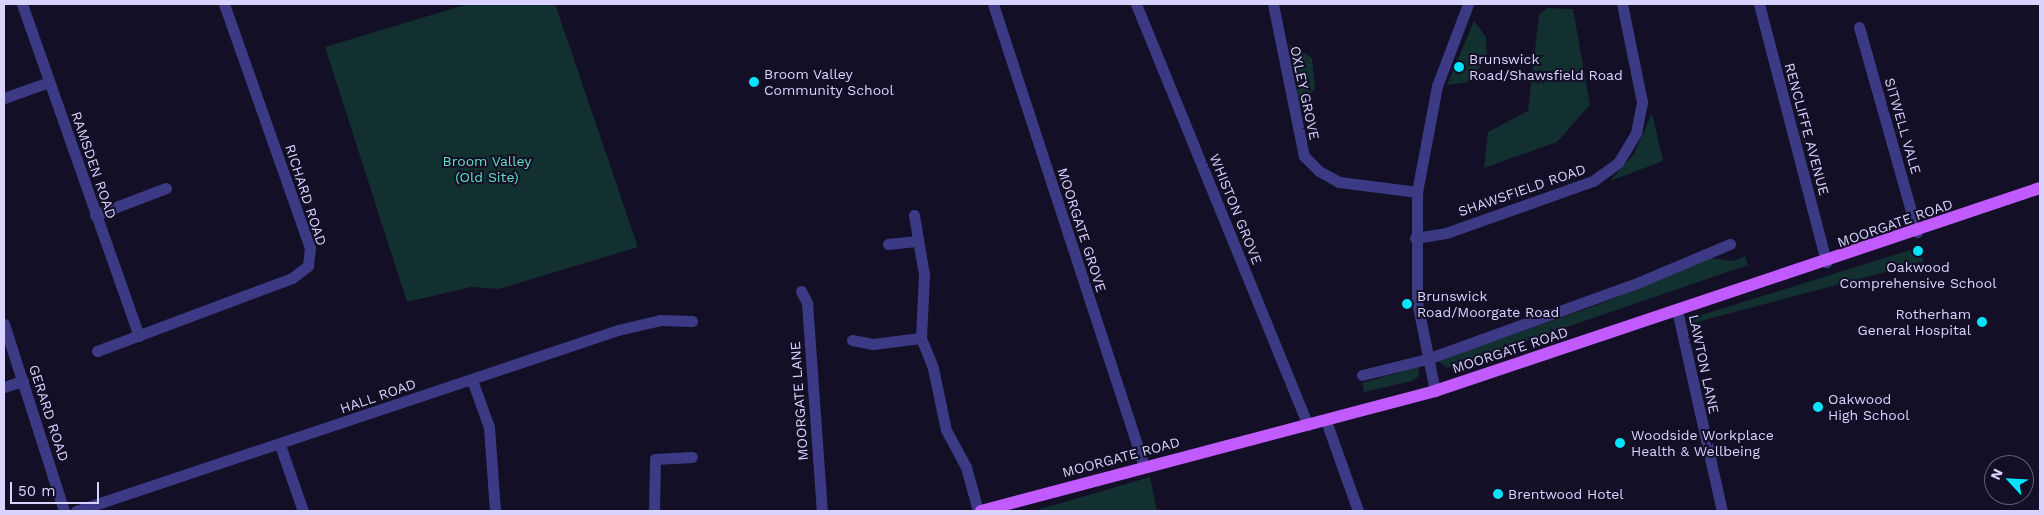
<!DOCTYPE html>
<style>
body{margin:0}
#map{position:relative;width:2044px;height:515px;overflow:hidden;background:#130f26;font-family:"Work Sans",sans-serif}
div>[style]{position:absolute}
.green>*{inset:0;background:#12302f}
.minor>*{height:11px;margin:-5.5px;padding:0 5.5px;transform-origin:5.5px;border-radius:5.5px;background:#3d3a85}
.primary>*{height:12px;margin:-6px;padding:0 6px;transform-origin:6px;border-radius:6px;background:#c25bff}
.dots>*{width:14px;height:14px;translate:-50% -50%;box-sizing:border-box;border:2px solid #130f26;border-radius:50%}
span{translate:-50% -50%;white-space:nowrap;text-align:center;line-height:1.15;-webkit-text-stroke:4px #130f26;paint-order:stroke}
.poi-label{font-size:14px;color:#d9d4ff}
.left{translate:0 -50%;text-align:left}
.right{translate:-100% -50%;text-align:right}
.street-label{font-size:14px;color:#d9d4ff}
.park-label{font-size:14px;color:#5fe0c0}
.frame{position:absolute;inset:0;border:5px solid #d9d4ff;pointer-events:none}
.north{position:absolute;left:1984px;top:455px;width:50px;height:50px;box-sizing:border-box;background:#130f26;border:1px solid #625e7d;border-radius:50%;rotate:295deg;font-size:14px;font-weight:700;line-height:20px;text-align:center;color:#d9d4ff}
.north::after{content:'';display:block;margin:auto;width:18px;height:22px;background:#00e5ff;clip-path:polygon(50% 0,100% 100%,50% 72%,0 100%)}
.scale{position:absolute;left:10px;top:482px;width:89px;height:22px;box-sizing:border-box;border:2px solid #d9d4ff;border-top:0;padding-left:6px;font-size:15px;line-height:18px;white-space:nowrap;color:#d9d4ff;-webkit-text-stroke:4px #130f26;paint-order:stroke}
</style>
<div id="map">
<div class="green">
<div style="clip-path:polygon(468px 4px,555px 4px,638px 247px,499px 289px,471px 287px,407px 302px,325px 47px)"></div>
<div style="clip-path:polygon(1547px 8px,1573px 9px,1590px 105px,1557px 142px,1484px 168px,1488px 132px,1528px 111px,1539px 15px)"></div>
<div style="clip-path:polygon(1474px 21px,1486px 37px,1487px 57px,1469px 82px,1447px 85px)"></div>
<div style="clip-path:polygon(1289px 44px,1312px 58px,1315px 88px,1300px 109px)"></div>
<div style="clip-path:polygon(1652px 113px,1663px 161px,1610px 181px,1634px 154px)"></div>
<div style="clip-path:polygon(1923px 246px,1923px 262px,1693px 323px,1692px 318px)"></div>
<div style="clip-path:polygon(1745px 256px,1748px 265px,1447px 368px,1438px 361px,1600px 304px,1710px 258px,1734px 261px)"></div>
<div style="clip-path:polygon(1418px 367px,1419px 376px,1412px 381px,1364px 392px,1362px 383px)"></div>
<div style="clip-path:polygon(1150px 477px,1157px 511px,1034px 511px,1037px 510px)"></div>
</div>
<div class="minor">
<div style="left:22px;top:4px;width:352px;rotate:70.6deg"></div>
<div style="left:993px;top:4px;width:485px;rotate:71.9deg"></div>
<div style="left:1136px;top:4px;width:455px;rotate:67.8deg"></div>
<div style="left:1273px;top:4px;width:155px;rotate:78.5deg"></div>
<div style="left:1304px;top:156px;width:21px;rotate:45deg"></div>
<div style="left:1319px;top:171px;width:23px;rotate:29deg"></div>
<div style="left:1339px;top:182px;width:79px;rotate:7.3deg"></div>
<div style="left:1759px;top:4px;width:267px;rotate:75.4deg"></div>
<div style="left:1859px;top:27px;width:213px;rotate:74.2deg"></div>
<div style="left:4px;top:98px;width:48px;rotate:-19.6deg"></div>
<div style="left:95px;top:215px;width:76px;rotate:-20.8deg"></div>
<div style="left:914px;top:215px;width:61px;rotate:80.5deg"></div>
<div style="left:924px;top:275px;width:63px;rotate:92.7deg"></div>
<div style="left:921px;top:338px;width:32px;rotate:68deg"></div>
<div style="left:933px;top:368px;width:63px;rotate:78.2deg"></div>
<div style="left:946px;top:430px;width:42px;rotate:61.6deg"></div>
<div style="left:966px;top:467px;width:46px;rotate:74.7deg"></div>
<div style="left:1415px;top:238px;width:31px;rotate:-9deg"></div>
<div style="left:1446px;top:233px;width:156px;rotate:-19.5deg"></div>
<div style="left:1593px;top:181px;width:31px;rotate:-36deg"></div>
<div style="left:1618px;top:163px;width:35px;rotate:-59deg"></div>
<div style="left:1636px;top:133px;width:32px;rotate:-79deg"></div>
<div style="left:1642px;top:102px;width:100px;rotate:-101.5deg"></div>
<div style="left:888px;top:244px;width:30px;rotate:-6deg"></div>
<div style="left:801px;top:291px;width:13px;rotate:63deg"></div>
<div style="left:807px;top:303px;width:209px;rotate:85.9deg"></div>
<div style="left:1677px;top:310px;width:206px;rotate:77.4deg"></div>
<div style="left:4px;top:324px;width:196px;rotate:72.2deg"></div>
<div style="left:852px;top:340px;width:21px;rotate:11deg"></div>
<div style="left:873px;top:344px;width:48px;rotate:-7.1deg"></div>
<div style="left:97px;top:351px;width:208px;rotate:-20.5deg"></div>
<div style="left:292px;top:278px;width:20px;rotate:-37deg"></div>
<div style="left:308px;top:266px;width:18px;rotate:-84deg"></div>
<div style="left:310px;top:248px;width:259px;rotate:-109.4deg"></div>
<div style="left:1362px;top:375px;width:67px;rotate:-13.8deg"></div>
<div style="left:1427px;top:359px;width:223px;rotate:-19.9deg"></div>
<div style="left:1637px;top:283px;width:101px;rotate:-22.8deg"></div>
<div style="left:472px;top:380px;width:50px;rotate:70.1deg"></div>
<div style="left:489px;top:427px;width:84px;rotate:85.9deg"></div>
<div style="left:4px;top:387px;width:20px;rotate:-18deg"></div>
<div style="left:1435px;top:391px;width:91px;rotate:-101.4deg"></div>
<div style="left:1417px;top:302px;width:110px;rotate:-90deg"></div>
<div style="left:1417px;top:192px;width:108px;rotate:-79.3deg"></div>
<div style="left:1437px;top:86px;width:88px;rotate:-69.3deg"></div>
<div style="left:1326px;top:421px;width:96px;rotate:70.4deg"></div>
<div style="left:280px;top:445px;width:70px;rotate:70.8deg"></div>
<div style="left:76px;top:511px;width:571px;rotate:-18.47deg"></div>
<div style="left:618px;top:330px;width:43px;rotate:-13.4deg"></div>
<div style="left:660px;top:320px;width:32px;rotate:2deg"></div>
<div style="left:654px;top:511px;width:52px;rotate:-88.9deg"></div>
<div style="left:655px;top:459px;width:37px;rotate:-3deg"></div>
</div>
<div class="primary">
<div style="left:981px;top:511px;width:470px;rotate:-14.8deg"></div>
<div style="left:1435px;top:391px;width:638px;rotate:-18.55deg"></div>
</div>
<div class="dots">
<div style="left:1459px;top:67px;background:#00e5ff"></div>
<div style="left:754px;top:82px;background:#00e5ff"></div>
<div style="left:1918px;top:251px;background:#00e5ff"></div>
<div style="left:1407px;top:304px;background:#00e5ff"></div>
<div style="left:1982px;top:322px;background:#00e5ff"></div>
<div style="left:1818px;top:407px;background:#00e5ff"></div>
<div style="left:1620px;top:443px;background:#00e5ff"></div>
<div style="left:1498px;top:494px;background:#00e5ff"></div>
</div>
<div class="poi-label">
<span class="left" style="left:1469px;top:67px">Brunswick<br>Road/Shawsfield Road</span>
<span class="left" style="left:764px;top:82px">Broom Valley<br>Community School</span>
<span style="left:1918px;top:275px">Oakwood<br>Comprehensive School</span>
<span class="left" style="left:1417px;top:304px">Brunswick<br>Road/Moorgate Road</span>
<span class="right" style="left:1971px;top:322px">Rotherham<br>General Hospital</span>
<span class="left" style="left:1828px;top:407px">Oakwood<br>High School</span>
<span class="left" style="left:1631px;top:443px">Woodside Workplace<br>Health &amp; Wellbeing</span>
<span class="left" style="left:1508px;top:494px">Brentwood Hotel</span>
</div>
<div class="street-label">
<span style="left:1305px;top:93px;rotate:78deg">OXLEY GROVE</span>
<span style="left:1903px;top:126px;rotate:74deg">SITWELL VALE</span>
<span style="left:1807px;top:129px;rotate:75deg">RENCLIFFE AVENUE</span>
<span style="left:94px;top:165px;rotate:71deg">RAMSDEN ROAD</span>
<span style="left:1522px;top:190px;rotate:-19deg">SHAWSFIELD ROAD</span>
<span style="left:306px;top:195px;rotate:72deg">RICHARD ROAD</span>
<span style="left:1236px;top:209px;rotate:68deg">WHISTON GROVE</span>
<span style="left:1895px;top:223px;rotate:-19deg">MOORGATE ROAD</span>
<span style="left:1082px;top:230px;rotate:72deg">MOORGATE GROVE</span>
<span style="left:1510px;top:350px;rotate:-18deg">MOORGATE ROAD</span>
<span style="left:1704px;top:364px;rotate:78deg">LAWTON LANE</span>
<span style="left:378px;top:396px;rotate:-19deg">HALL ROAD</span>
<span style="left:799px;top:401px;rotate:-94deg">MOORGATE LANE</span>
<span style="left:49px;top:413px;rotate:72deg">GERARD ROAD</span>
<span style="left:1121px;top:457px;rotate:-15deg">MOORGATE ROAD</span>
</div>
<div class="park-label">
<span style="left:487px;top:169px">Broom Valley<br>(Old Site)</span>
</div>
<div class="frame"></div>
<div class="north">N</div>
<div class="scale">50 m</div>
</div>
